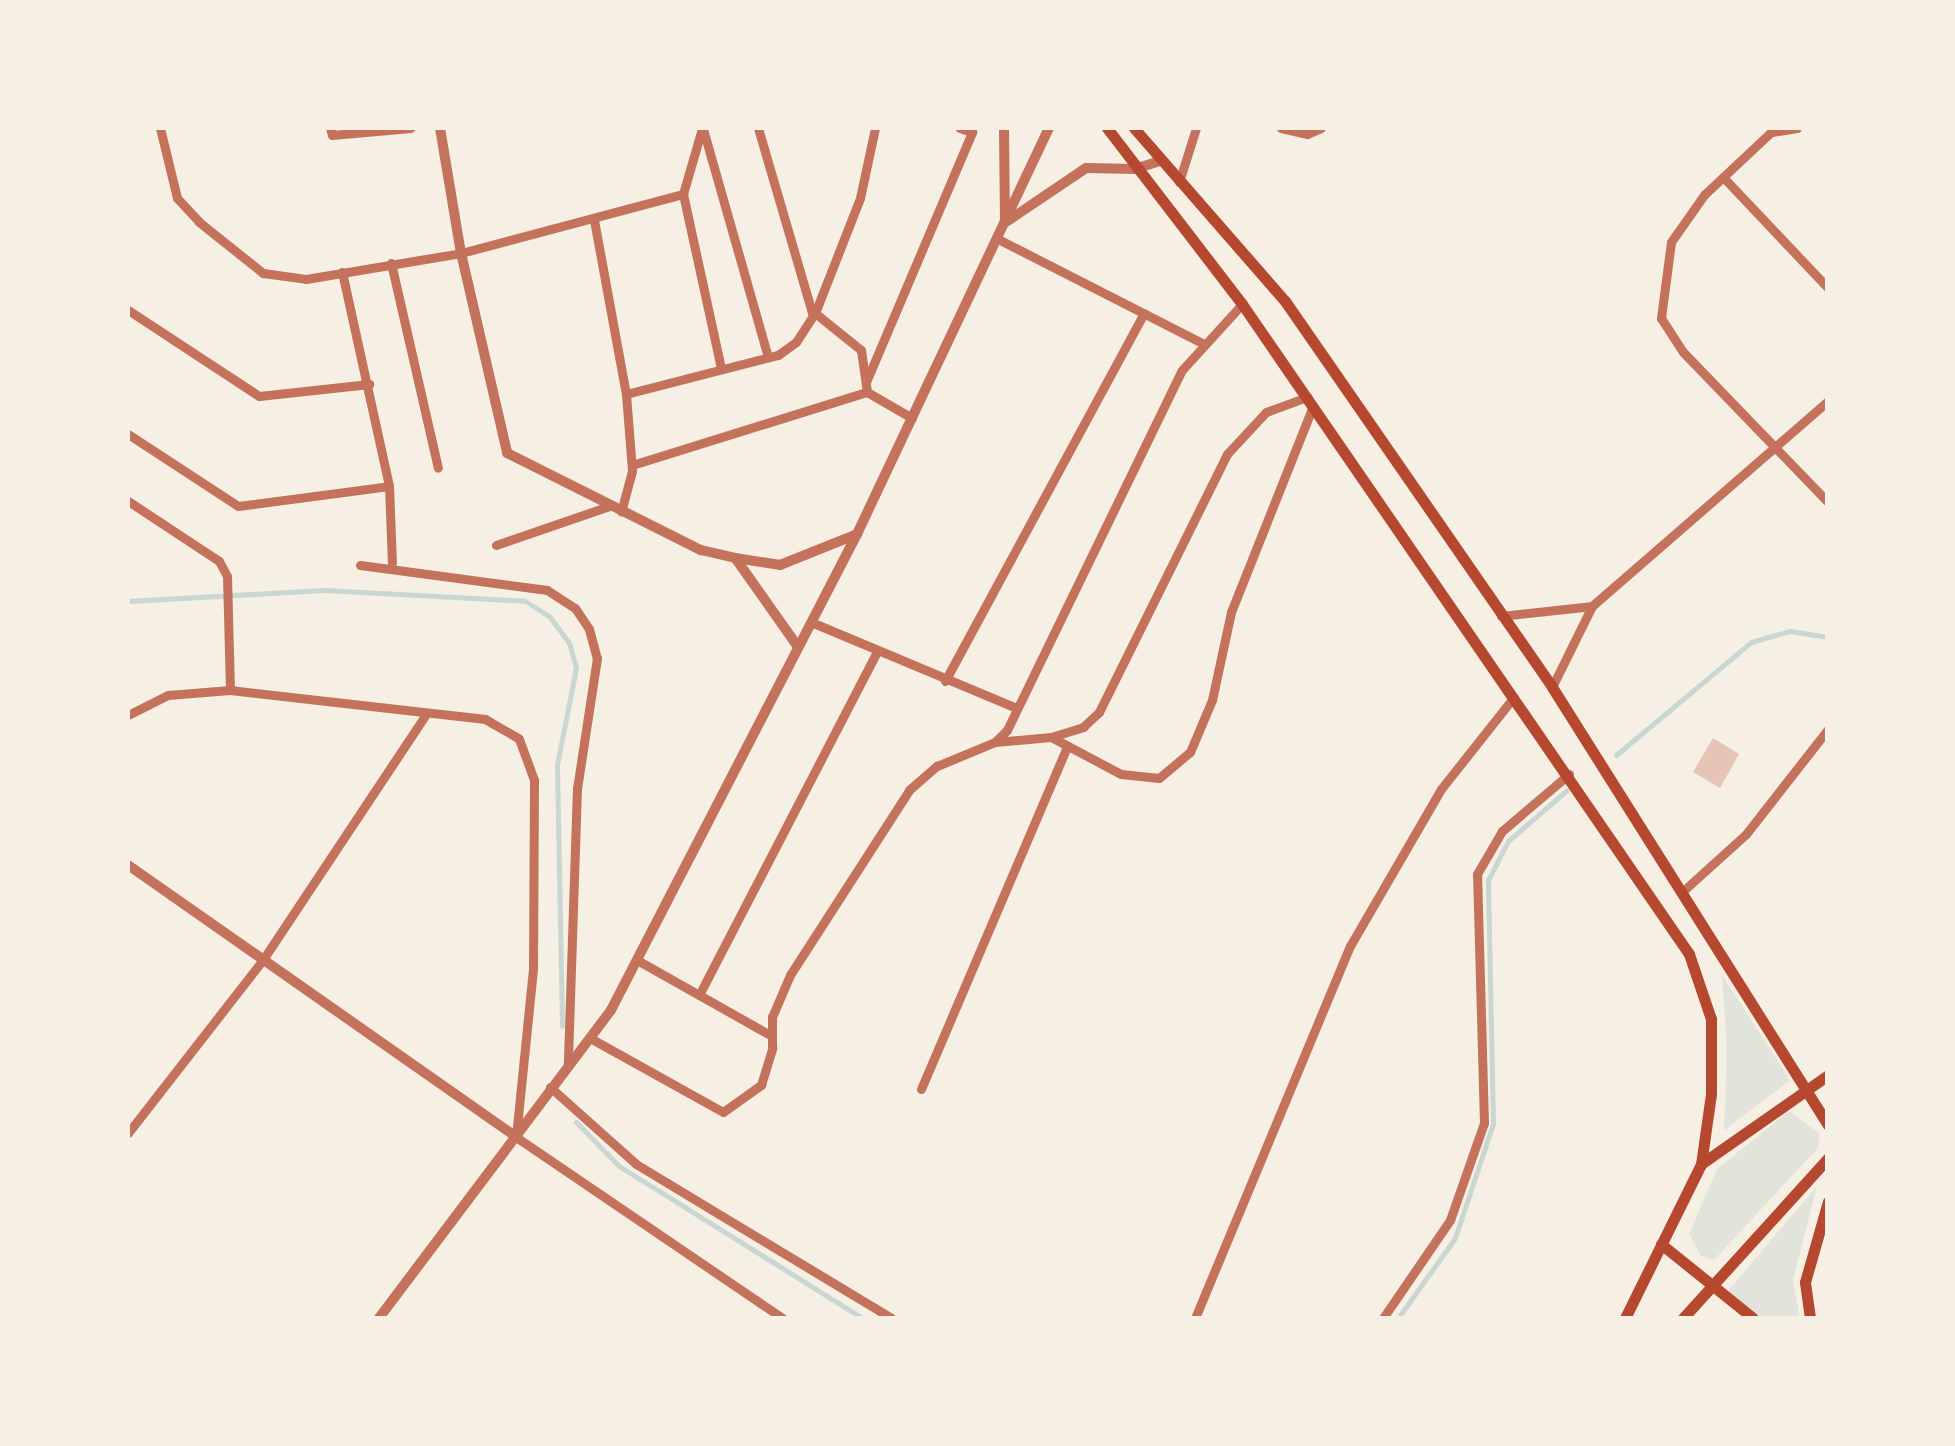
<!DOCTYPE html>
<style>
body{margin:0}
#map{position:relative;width:1955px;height:1446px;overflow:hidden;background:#f6efe4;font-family:"Source Sans 3",sans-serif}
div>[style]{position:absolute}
.green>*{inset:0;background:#e2e4dc}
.stream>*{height:5px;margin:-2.5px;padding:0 2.5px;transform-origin:2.5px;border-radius:2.5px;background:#c9d6d2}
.building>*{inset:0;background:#e6c5b7}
.minor>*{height:9px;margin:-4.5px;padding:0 4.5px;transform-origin:4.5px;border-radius:4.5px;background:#c5725c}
.tertiary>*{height:10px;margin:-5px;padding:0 5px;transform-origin:5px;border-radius:5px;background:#c5725c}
.secondary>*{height:11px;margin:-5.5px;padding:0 5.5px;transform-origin:5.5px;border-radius:5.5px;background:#b5482f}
span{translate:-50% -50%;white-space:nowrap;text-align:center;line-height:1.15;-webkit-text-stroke:10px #f6efe4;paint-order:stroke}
.frame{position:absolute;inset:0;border:130px solid #f6efe4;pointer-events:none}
</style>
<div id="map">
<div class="green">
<div style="clip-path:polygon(1722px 975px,1790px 1080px,1724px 1131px,1727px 1049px)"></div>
<div style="clip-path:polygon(1789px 1111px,1820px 1134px,1818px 1148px,1714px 1260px,1701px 1256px,1689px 1234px,1717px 1169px)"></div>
<div style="clip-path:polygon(1817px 1186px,1793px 1280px,1800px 1318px,1762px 1318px,1727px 1292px)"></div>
</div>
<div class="stream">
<div style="left:128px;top:601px;width:197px;rotate:-3.2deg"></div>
<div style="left:325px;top:590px;width:200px;rotate:3.1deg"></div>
<div style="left:525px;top:601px;width:28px;rotate:32deg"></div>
<div style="left:549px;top:616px;width:34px;rotate:53deg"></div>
<div style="left:569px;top:643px;width:26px;rotate:74deg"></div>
<div style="left:576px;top:668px;width:99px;rotate:101.1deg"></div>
<div style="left:557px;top:765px;width:261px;rotate:88.9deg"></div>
<div style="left:1616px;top:755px;width:176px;rotate:-39.9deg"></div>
<div style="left:1751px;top:642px;width:41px;rotate:-15.8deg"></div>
<div style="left:1790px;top:631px;width:38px;rotate:9deg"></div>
<div style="left:576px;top:1122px;width:62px;rotate:45.7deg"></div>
<div style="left:619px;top:1166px;width:287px;rotate:32deg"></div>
<div style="left:1398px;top:1318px;width:98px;rotate:-54.5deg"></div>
<div style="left:1455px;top:1238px;width:120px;rotate:-71.6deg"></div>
<div style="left:1493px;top:1124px;width:244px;rotate:-91.2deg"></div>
<div style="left:1488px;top:880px;width:44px;rotate:-62.9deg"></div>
<div style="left:1508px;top:841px;width:77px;rotate:-40.8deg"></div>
</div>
<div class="building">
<div style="clip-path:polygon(1713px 738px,1739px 754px,1720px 788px,1693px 772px)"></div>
</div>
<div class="minor">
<div style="left:160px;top:128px;width:72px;rotate:76.3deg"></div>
<div style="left:177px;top:198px;width:33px;rotate:47deg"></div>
<div style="left:199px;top:222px;width:82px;rotate:38.6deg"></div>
<div style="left:263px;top:273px;width:43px;rotate:7.9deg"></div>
<div style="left:306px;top:279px;width:157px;rotate:-9.5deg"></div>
<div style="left:461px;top:253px;width:230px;rotate:-14.9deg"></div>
<div style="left:683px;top:194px;width:69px;rotate:-73.9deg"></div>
<div style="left:330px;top:128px;width:7px;rotate:74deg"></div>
<div style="left:332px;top:135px;width:79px;rotate:-5.1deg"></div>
<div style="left:758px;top:128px;width:196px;rotate:73.7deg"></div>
<div style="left:1281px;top:128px;width:27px;rotate:13deg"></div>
<div style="left:1307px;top:134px;width:15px;rotate:-23deg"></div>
<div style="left:1797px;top:128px;width:26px;rotate:171deg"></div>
<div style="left:1771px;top:132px;width:92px;rotate:136.8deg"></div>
<div style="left:1704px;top:195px;width:57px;rotate:125.1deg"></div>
<div style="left:1671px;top:242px;width:77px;rotate:97.5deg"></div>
<div style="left:1661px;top:318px;width:40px;rotate:57.1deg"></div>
<div style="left:1683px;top:352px;width:209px;rotate:46deg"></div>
<div style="left:703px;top:129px;width:237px;rotate:74.1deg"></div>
<div style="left:1723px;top:177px;width:153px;rotate:46.6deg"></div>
<div style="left:1179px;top:182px;width:57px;rotate:-72.5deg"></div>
<div style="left:683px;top:194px;width:179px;rotate:77.7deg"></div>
<div style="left:594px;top:220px;width:177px;rotate:79.6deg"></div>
<div style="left:626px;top:394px;width:77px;rotate:85.5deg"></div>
<div style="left:632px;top:471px;width:42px;rotate:105deg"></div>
<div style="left:998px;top:239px;width:229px;rotate:27deg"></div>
<div style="left:391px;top:263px;width:210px;rotate:77.1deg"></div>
<div style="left:342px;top:272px;width:219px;rotate:77.6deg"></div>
<div style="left:389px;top:486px;width:77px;rotate:87.8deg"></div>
<div style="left:128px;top:310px;width:157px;rotate:33.3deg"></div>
<div style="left:259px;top:396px;width:111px;rotate:-6.2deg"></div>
<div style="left:815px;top:313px;width:59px;rotate:38.8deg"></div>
<div style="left:861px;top:350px;width:42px;rotate:81.9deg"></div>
<div style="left:867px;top:392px;width:52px;rotate:30deg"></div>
<div style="left:866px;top:382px;width:272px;rotate:-67deg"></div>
<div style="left:972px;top:132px;width:13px;rotate:-162deg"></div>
<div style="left:626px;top:394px;width:157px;rotate:-14.4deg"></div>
<div style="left:778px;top:355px;width:22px;rotate:-36deg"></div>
<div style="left:796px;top:342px;width:35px;rotate:-57deg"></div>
<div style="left:815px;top:313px;width:123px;rotate:-68.6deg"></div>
<div style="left:860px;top:198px;width:72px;rotate:-77.9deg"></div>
<div style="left:128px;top:434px;width:131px;rotate:33.2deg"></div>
<div style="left:238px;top:506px;width:152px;rotate:-7.5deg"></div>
<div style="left:632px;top:465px;width:246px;rotate:-17.3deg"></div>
<div style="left:128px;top:501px;width:109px;rotate:33.4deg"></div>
<div style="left:219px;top:561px;width:17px;rotate:62deg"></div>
<div style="left:227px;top:576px;width:114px;rotate:88.5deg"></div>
<div style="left:496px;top:545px;width:120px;rotate:-19deg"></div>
<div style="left:360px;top:565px;width:189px;rotate:7.6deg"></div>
<div style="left:547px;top:590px;width:33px;rotate:33deg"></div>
<div style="left:575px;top:608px;width:25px;rotate:56deg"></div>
<div style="left:589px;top:629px;width:30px;rotate:75deg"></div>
<div style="left:597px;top:658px;width:132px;rotate:98.7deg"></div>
<div style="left:577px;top:788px;width:276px;rotate:91.9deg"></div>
<div style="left:1501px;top:616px;width:92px;rotate:-6.3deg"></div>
<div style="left:811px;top:622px;width:223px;rotate:22.7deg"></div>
<div style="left:945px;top:681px;width:418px;rotate:-61.6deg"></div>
<div style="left:1552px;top:687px;width:90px;rotate:-63.7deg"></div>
<div style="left:1592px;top:606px;width:313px;rotate:-41deg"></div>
<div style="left:128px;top:715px;width:45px;rotate:-26.6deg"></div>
<div style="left:168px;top:695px;width:62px;rotate:-4.6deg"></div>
<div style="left:230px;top:690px;width:257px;rotate:6.5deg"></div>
<div style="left:485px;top:719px;width:39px;rotate:30deg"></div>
<div style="left:519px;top:739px;width:44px;rotate:69.9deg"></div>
<div style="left:534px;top:780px;width:189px;rotate:90.3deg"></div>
<div style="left:533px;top:969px;width:169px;rotate:95.8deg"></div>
<div style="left:516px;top:1137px;width:322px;rotate:34.2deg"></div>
<div style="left:1051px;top:737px;width:79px;rotate:27.9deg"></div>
<div style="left:1121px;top:774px;width:38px;rotate:6deg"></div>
<div style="left:1159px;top:778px;width:40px;rotate:-40deg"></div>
<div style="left:1190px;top:752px;width:56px;rotate:-67.1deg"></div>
<div style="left:1212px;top:700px;width:90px;rotate:-77.8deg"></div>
<div style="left:1231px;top:612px;width:222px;rotate:-68.3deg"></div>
<div style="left:995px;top:742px;width:56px;rotate:-5.1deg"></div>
<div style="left:1051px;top:737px;width:34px;rotate:-17deg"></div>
<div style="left:1083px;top:727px;width:22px;rotate:-43deg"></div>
<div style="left:1099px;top:712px;width:288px;rotate:-63.6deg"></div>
<div style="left:1227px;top:454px;width:57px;rotate:-47.1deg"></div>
<div style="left:1266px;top:412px;width:44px;rotate:-20.1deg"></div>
<div style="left:1683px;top:891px;width:85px;rotate:-42.1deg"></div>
<div style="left:1746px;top:834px;width:133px;rotate:-52deg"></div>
<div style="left:637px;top:960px;width:155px;rotate:29.4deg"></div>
<div style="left:699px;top:995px;width:387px;rotate:-62.6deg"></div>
<div style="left:590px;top:1038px;width:152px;rotate:29.1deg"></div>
<div style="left:723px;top:1112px;width:47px;rotate:-35.4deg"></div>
<div style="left:761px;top:1085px;width:39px;rotate:-73deg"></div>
<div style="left:772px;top:1048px;width:31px;rotate:-90deg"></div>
<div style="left:772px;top:1017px;width:46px;rotate:-66.8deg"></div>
<div style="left:790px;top:975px;width:220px;rotate:-57.2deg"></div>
<div style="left:909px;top:790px;width:37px;rotate:-41deg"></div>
<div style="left:937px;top:766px;width:63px;rotate:-22.5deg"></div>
<div style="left:995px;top:742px;width:17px;rotate:-45deg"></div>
<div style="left:1007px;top:730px;width:400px;rotate:-64.1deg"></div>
<div style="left:1182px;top:370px;width:89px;rotate:-47.7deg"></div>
<div style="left:550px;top:1087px;width:115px;rotate:41.8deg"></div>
<div style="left:636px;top:1164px;width:298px;rotate:31.1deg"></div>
<div style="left:921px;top:1089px;width:373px;rotate:-66.9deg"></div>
<div style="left:128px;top:1133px;width:222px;rotate:-52.1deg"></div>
<div style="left:264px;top:958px;width:294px;rotate:-56.4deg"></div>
<div style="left:1195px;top:1318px;width:403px;rotate:-67.4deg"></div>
<div style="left:1350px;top:946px;width:181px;rotate:-59.9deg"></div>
<div style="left:1441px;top:789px;width:117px;rotate:-51.6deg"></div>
<div style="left:1383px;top:1318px;width:119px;rotate:-55.6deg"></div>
<div style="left:1450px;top:1220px;width:103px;rotate:-70.7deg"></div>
<div style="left:1484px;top:1123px;width:249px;rotate:-91.6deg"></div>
<div style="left:1477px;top:874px;width:50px;rotate:-59.8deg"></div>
<div style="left:1502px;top:831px;width:88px;rotate:-40.4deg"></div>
</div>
<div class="tertiary">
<div style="left:440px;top:128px;width:127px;rotate:80.5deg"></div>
<div style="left:461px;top:253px;width:205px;rotate:77deg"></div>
<div style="left:507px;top:453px;width:217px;rotate:26.6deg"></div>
<div style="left:701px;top:550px;width:35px;rotate:13deg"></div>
<div style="left:735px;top:558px;width:46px;rotate:8.8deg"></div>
<div style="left:780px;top:565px;width:83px;rotate:-21.9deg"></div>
<div style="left:1004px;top:128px;width:95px;rotate:89.4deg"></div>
<div style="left:1009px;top:220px;width:93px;rotate:-34deg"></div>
<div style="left:1086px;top:168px;width:49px;rotate:1.2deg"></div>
<div style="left:1135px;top:169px;width:26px;rotate:-18deg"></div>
<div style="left:736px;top:559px;width:108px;rotate:54.8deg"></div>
<div style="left:128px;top:865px;width:474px;rotate:35deg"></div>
<div style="left:379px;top:1318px;width:386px;rotate:-53deg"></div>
<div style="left:611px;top:1010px;width:536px;rotate:-62.67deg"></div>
<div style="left:857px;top:534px;width:449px;rotate:-64.7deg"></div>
</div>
<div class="secondary">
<div style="left:1107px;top:128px;width:222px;rotate:52.5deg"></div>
<div style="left:1242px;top:304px;width:789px;rotate:55.48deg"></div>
<div style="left:1689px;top:954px;width:69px;rotate:71.3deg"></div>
<div style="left:1711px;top:1019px;width:75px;rotate:90deg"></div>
<div style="left:1711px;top:1094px;width:71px;rotate:98.1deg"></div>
<div style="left:1134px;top:128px;width:230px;rotate:48.9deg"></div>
<div style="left:1285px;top:301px;width:469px;rotate:55.3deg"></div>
<div style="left:1552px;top:687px;width:518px;rotate:57.78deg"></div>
<div style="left:1661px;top:1244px;width:118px;rotate:38.8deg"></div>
<div style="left:1625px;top:1318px;width:172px;rotate:-63.7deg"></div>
<div style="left:1701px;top:1164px;width:155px;rotate:-35deg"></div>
<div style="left:1683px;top:1318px;width:216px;rotate:-47.8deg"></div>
<div style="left:1810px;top:1318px;width:36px;rotate:-98deg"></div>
<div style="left:1805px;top:1282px;width:84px;rotate:-74.1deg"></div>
</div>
<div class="frame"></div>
</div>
